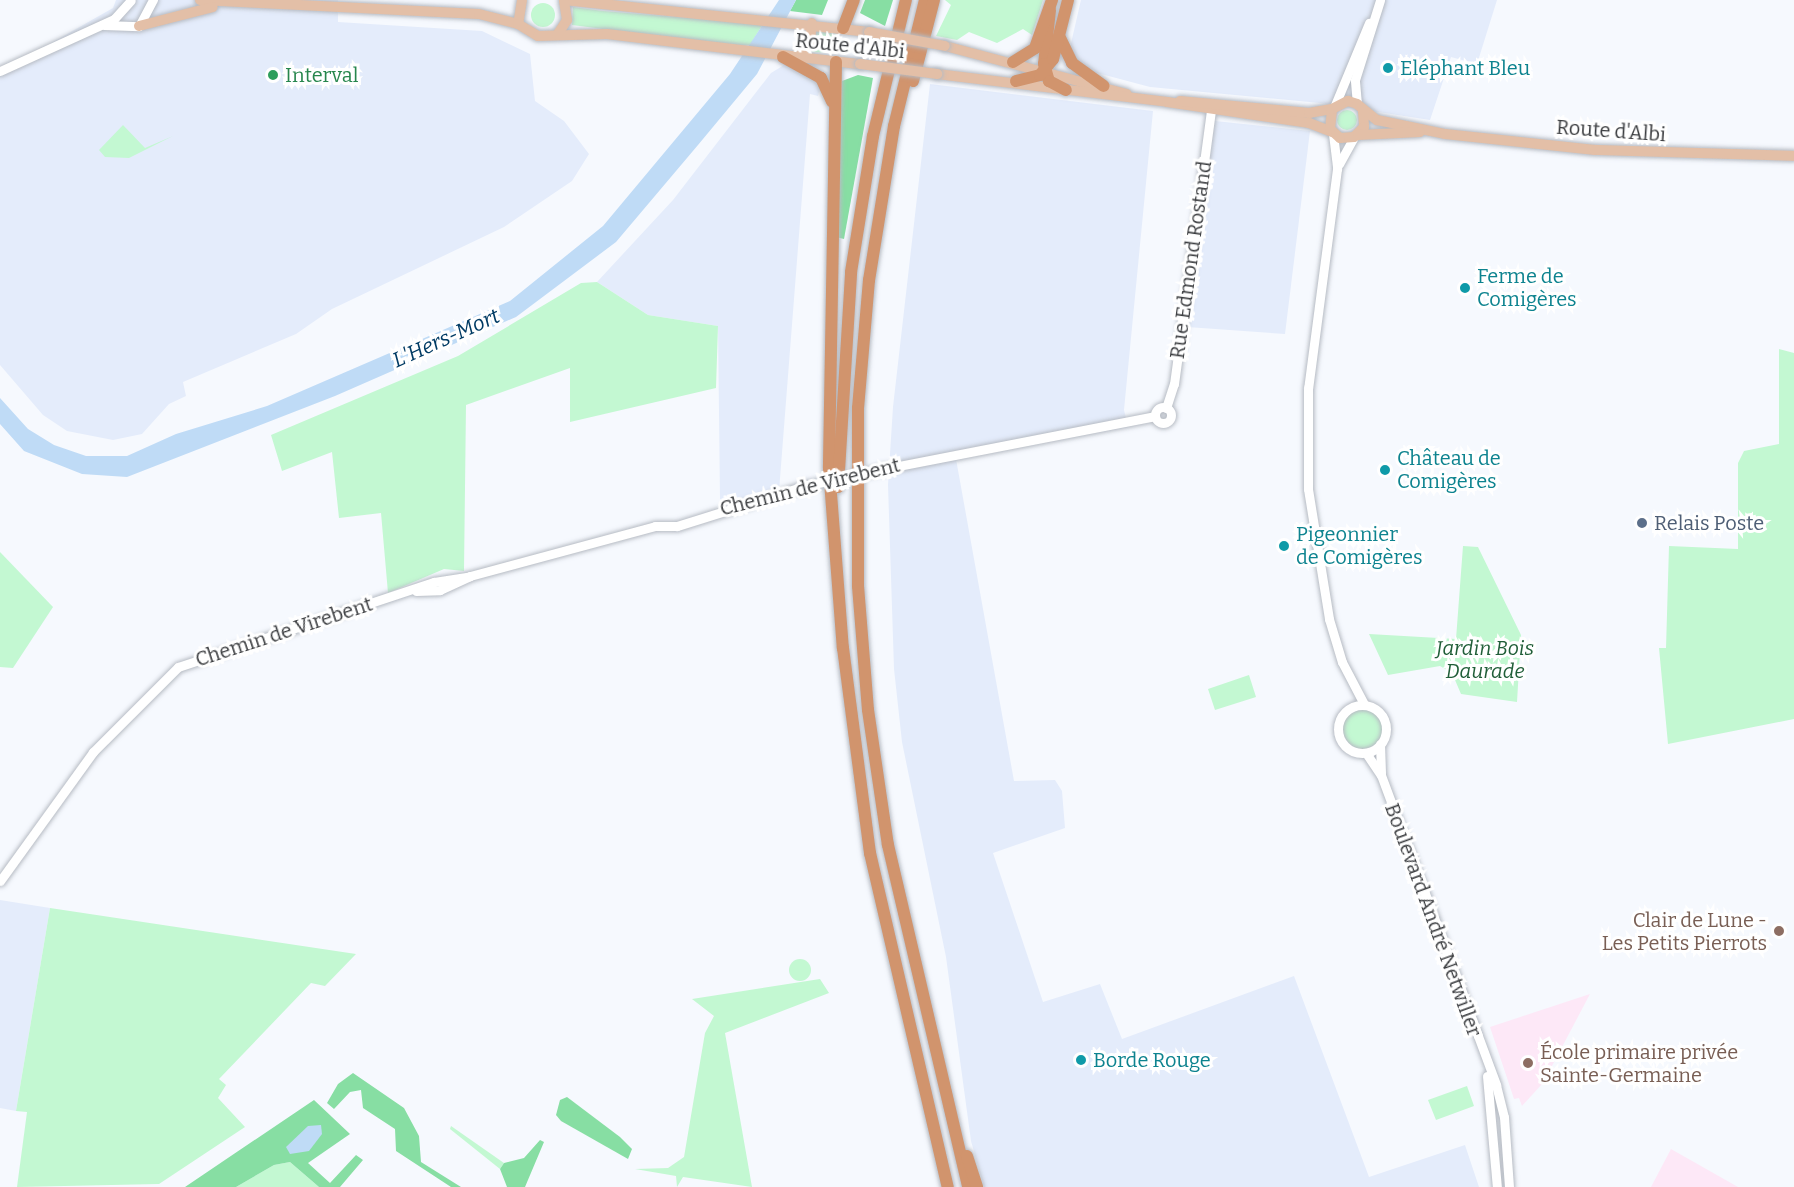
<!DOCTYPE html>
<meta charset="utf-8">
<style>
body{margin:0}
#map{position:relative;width:1794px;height:1187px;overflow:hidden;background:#f6f9fe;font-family:Bitter,serif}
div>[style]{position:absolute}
.built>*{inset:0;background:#e4ecfb}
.education>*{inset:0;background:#fde8f7}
.green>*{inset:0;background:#c3f8d2}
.round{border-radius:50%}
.forest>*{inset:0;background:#87dea3}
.water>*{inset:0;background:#bfdbf6}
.roads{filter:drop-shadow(0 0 2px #b6bbc3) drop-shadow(0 0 2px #b6bbc3)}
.secondary>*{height:9px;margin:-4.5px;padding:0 4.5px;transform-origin:4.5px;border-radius:4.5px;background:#fff}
.secondary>.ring{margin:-4.5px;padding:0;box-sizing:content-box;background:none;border:9px solid #fff;border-radius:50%}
.primary>*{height:10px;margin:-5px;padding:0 5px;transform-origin:5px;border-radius:5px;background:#e3bfa7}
.highway>*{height:12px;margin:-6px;padding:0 6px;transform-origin:6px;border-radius:6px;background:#d1946d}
.bridges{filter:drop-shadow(0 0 2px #b6bbc3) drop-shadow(0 0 2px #b6bbc3)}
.secondary-bridge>*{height:9px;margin:-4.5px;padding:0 4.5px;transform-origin:4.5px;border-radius:4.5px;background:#fff}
.primary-bridge>*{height:10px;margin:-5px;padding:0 5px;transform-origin:5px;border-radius:5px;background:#e3bfa7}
.dots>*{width:16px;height:16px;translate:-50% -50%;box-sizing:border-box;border:3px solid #fff;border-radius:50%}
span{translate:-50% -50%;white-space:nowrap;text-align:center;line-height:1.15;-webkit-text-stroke:6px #fff;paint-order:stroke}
.street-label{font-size:20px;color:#3a3c3f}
.culture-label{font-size:20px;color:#0d838f}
.left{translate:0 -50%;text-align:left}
.leisure-label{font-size:20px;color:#27864d}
.service-label{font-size:20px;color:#4e5e75}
.park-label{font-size:20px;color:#205e38;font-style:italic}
.education-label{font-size:20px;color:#785e54}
.right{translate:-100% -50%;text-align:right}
.water-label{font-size:21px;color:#013b64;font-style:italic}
</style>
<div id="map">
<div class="built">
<div style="clip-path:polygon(116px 0,338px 0,338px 22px,482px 31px,530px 54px,535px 101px,564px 121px,589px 154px,572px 181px,504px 227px,332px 309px,296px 334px,183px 382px,186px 396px,169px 404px,142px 434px,113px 440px,67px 431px,43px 415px,0 365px,0 72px,113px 8px)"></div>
<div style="clip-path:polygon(1081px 0,1497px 0,1477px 64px,1451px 57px,1430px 120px,1320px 103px,1150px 87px,1086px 70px,1067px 61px)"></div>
<div style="clip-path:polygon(789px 62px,812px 76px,820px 89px,818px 96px,810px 94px,778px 504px,738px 513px,720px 499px,718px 326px,648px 315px,597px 282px,673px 200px,771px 73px)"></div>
<div style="clip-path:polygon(930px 84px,1153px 111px,1124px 410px,1128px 427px,956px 459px,1014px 781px,1055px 780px,1062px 791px,1065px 828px,993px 853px,1043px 1002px,1100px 984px,1122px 1039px,1294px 976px,1369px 1177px,1465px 1145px,1479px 1187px,984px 1187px,971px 1141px,946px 957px,902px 742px,894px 669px,888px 485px,893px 407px)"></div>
<div style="clip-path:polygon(1215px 121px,1310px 131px,1285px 334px,1187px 327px)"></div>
<div style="clip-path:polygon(0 900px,50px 908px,16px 1111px,0 1108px)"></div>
</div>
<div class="education">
<div style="clip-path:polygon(1590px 994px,1543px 1083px,1522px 1106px,1519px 1098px,1514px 1099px,1490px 1027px)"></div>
<div style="clip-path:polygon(1671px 1149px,1738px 1187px,1651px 1187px)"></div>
</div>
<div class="green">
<div style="clip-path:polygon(945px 0,1043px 0,1032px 35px,1023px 29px,997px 43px,969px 32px,957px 40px,936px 36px,951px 5px)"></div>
<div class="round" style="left:531px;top:3px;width:24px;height:24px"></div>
<div style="clip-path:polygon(573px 7px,603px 11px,763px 24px,750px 45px,729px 45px,572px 25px)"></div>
<div style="clip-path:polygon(817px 30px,837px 34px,832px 53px,810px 52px)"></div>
<div class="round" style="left:1337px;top:110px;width:20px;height:20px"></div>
<div style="clip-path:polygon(123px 125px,145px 148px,173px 136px,129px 158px,105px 157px,99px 150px)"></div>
<div style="clip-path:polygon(597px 282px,648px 315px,718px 326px,716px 388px,570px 422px,570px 368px,466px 405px,464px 571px,444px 569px,388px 593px,381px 513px,339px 518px,332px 452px,282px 471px,271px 435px,458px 356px,581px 283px)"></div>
<div style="clip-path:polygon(1779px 349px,1794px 353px,1794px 719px,1668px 744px,1659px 648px,1666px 648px,1669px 546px,1738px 549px,1738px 463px,1744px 451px,1779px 444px)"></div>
<div style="clip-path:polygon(1463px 546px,1478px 547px,1521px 635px,1517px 702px,1461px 694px,1452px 673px,1440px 666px,1388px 675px,1369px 634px,1456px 639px)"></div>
<div style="clip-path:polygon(0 552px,53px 607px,13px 668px,0 667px)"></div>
<div style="clip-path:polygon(1249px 675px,1256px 697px,1215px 710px,1208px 689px)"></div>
<div class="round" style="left:1343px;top:709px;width:40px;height:40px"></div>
<div style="clip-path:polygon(50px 908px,356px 954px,325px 986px,311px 983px,219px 1079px,226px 1085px,218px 1098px,245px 1127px,159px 1184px,17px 1187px,27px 1112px,16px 1111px)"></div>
<div class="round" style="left:789px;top:959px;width:22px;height:22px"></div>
<div style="clip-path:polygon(820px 979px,829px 993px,725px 1033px,752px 1187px,683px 1177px,677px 1187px,676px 1176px,635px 1169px,668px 1168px,684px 1157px,705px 1033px,714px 1016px,692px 999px)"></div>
<div style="clip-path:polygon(1467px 1086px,1474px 1106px,1436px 1120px,1428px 1100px)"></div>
<div style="clip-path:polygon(451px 1126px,504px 1163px,500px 1169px,450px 1129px)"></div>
<div style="clip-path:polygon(290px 1162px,319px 1187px,236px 1187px,274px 1165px)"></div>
</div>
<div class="forest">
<div style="clip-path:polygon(796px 0,828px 0,822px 15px,790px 11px)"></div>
<div style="clip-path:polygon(865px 0,893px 0,885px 26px,860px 13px)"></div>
<div style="clip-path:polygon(858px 75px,873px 78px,844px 239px,836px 237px,842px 81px)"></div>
<div style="clip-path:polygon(353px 1073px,404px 1108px,419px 1136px,421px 1162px,461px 1187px,451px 1187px,396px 1151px,395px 1129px,363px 1108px,361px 1090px,350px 1092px,334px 1109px,327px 1103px,338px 1084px)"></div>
<div style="clip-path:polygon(567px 1097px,620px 1137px,632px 1149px,628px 1159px,561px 1121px,556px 1115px,560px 1100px)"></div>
<div style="clip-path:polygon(314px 1100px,350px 1134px,308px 1163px,330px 1183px,356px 1155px,363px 1160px,340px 1187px,319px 1187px,290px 1162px,274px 1165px,236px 1187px,185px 1187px)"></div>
<div style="clip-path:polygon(540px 1140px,544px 1142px,525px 1187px,507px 1187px,500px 1169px,504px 1163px,524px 1158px)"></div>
</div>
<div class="water">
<div style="clip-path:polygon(779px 0,796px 0,757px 74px,698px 145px,616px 242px,516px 317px,335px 396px,127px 477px,82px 474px,24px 451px,0 424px,0 398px,28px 429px,54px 445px,86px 456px,127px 456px,176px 434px,267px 406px,510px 301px,603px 226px,730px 74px)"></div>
<div style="clip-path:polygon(321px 1125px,322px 1134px,309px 1151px,290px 1154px,286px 1147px,308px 1126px)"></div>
</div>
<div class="roads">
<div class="secondary">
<div style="left:104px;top:25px;width:35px;rotate:2deg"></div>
<div style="left:139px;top:26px;width:30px;rotate:-62deg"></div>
<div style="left:0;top:71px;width:125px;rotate:-24.5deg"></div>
<div style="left:114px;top:19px;width:25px;rotate:-48deg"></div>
<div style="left:1357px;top:104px;width:24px;rotate:-95deg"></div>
<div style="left:1355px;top:80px;width:84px;rotate:-72.6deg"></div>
<div style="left:1335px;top:105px;width:89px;rotate:-67.5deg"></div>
<div style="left:1333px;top:134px;width:35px;rotate:83deg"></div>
<div style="left:1337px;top:169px;width:221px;rotate:97.5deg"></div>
<div style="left:1308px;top:388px;width:101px;rotate:90deg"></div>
<div style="left:1308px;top:489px;width:132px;rotate:80.8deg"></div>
<div style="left:1329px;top:619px;width:45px;rotate:73.2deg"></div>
<div style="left:1342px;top:662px;width:47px;rotate:62.4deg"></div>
<div style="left:1339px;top:164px;width:31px;rotate:-61deg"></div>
<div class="ring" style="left:1155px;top:407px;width:7px;height:7px"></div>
<div style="left:1166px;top:408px;width:25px;rotate:-72deg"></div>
<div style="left:1174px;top:384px;width:275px;rotate:-82.3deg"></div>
<div style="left:883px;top:469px;width:277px;rotate:-11deg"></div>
<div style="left:416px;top:591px;width:24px;rotate:-2deg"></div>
<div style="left:440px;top:590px;width:33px;rotate:-25deg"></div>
<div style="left:470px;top:576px;width:192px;rotate:-15.1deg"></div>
<div style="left:655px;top:526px;width:22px"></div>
<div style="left:677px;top:526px;width:134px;rotate:-17.4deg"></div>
<div class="ring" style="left:1338px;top:705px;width:39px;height:39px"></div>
<div style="left:1380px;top:744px;width:29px;rotate:88deg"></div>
<div style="left:1366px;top:753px;width:27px;rotate:56deg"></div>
<div style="left:1381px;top:775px;width:331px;rotate:69.6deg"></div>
<div style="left:1496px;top:1085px;width:33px;rotate:76deg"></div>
<div style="left:1504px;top:1117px;width:70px;rotate:85.9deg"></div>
<div style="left:0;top:881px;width:159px;rotate:-54.2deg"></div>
<div style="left:93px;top:752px;width:120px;rotate:-45deg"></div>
<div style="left:178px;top:667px;width:270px;rotate:-18.4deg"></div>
<div style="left:434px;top:582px;width:36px;rotate:-9deg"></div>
<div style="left:1487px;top:1076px;width:111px;rotate:84.9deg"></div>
</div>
<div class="primary">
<div style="left:200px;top:0;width:279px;rotate:2.9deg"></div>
<div style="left:479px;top:14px;width:40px;rotate:14.4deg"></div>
<div style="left:522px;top:0;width:24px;rotate:99deg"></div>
<div style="left:518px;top:24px;width:23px;rotate:31deg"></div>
<div style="left:538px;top:36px;width:69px;rotate:-1.7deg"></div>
<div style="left:607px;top:34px;width:255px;rotate:6.8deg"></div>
<div style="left:564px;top:0;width:307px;rotate:6deg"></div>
<div style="left:139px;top:26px;width:76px;rotate:-14.4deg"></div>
<div style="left:557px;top:35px;width:18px;rotate:-56deg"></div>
<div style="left:567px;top:20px;width:20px;rotate:-99deg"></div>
<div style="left:945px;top:46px;width:188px;rotate:14.8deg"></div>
<div style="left:800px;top:56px;width:18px;rotate:-56deg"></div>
<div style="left:810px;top:41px;width:18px;rotate:-84deg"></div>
<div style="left:937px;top:74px;width:232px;rotate:6.9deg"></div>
<div style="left:1167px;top:102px;width:144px;rotate:8.4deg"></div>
<div style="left:1309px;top:123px;width:25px;rotate:21deg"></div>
<div style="left:1180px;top:101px;width:130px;rotate:5.3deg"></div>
<div style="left:1309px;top:113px;width:23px;rotate:-10deg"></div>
<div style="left:1363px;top:111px;width:16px;rotate:86deg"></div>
<div style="left:1364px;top:127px;width:14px;rotate:135deg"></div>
<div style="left:1354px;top:137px;width:14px;rotate:176deg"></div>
<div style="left:1340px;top:138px;width:13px;rotate:-138deg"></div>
<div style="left:1330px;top:129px;width:20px;rotate:-84deg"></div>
<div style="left:1332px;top:109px;width:18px;rotate:-27deg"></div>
<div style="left:1348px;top:101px;width:9px;rotate:18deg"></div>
<div style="left:1357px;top:104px;width:26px;rotate:39deg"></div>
<div style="left:1377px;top:120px;width:69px;rotate:11.6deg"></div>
<div style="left:1445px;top:134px;width:151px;rotate:6.1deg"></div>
<div style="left:1595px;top:150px;width:199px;rotate:1.7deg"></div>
<div style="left:1358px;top:135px;width:62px;rotate:-2.8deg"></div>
</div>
<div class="highway">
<div style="left:925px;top:0;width:130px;rotate:103.8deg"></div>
<div style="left:894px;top:126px;width:156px;rotate:99.2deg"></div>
<div style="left:869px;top:280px;width:128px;rotate:94.9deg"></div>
<div style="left:858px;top:408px;width:178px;rotate:90deg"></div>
<div style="left:858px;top:586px;width:124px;rotate:85.4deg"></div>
<div style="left:868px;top:710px;width:136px;rotate:81.6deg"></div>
<div style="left:888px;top:845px;width:351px;rotate:76.8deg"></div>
<div style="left:1050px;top:10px;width:54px;rotate:96.3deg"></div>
<div style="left:1044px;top:64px;width:18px;rotate:74deg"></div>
<div style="left:1049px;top:81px;width:19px;rotate:28deg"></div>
<div style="left:843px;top:28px;width:30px;rotate:-69deg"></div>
<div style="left:1060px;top:38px;width:28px;rotate:64deg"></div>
<div style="left:1072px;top:63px;width:39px;rotate:36deg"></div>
<div style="left:783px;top:57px;width:43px;rotate:28.9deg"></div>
<div style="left:821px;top:78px;width:26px;rotate:65deg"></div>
<div style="left:836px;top:62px;width:406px;rotate:91deg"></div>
<div style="left:829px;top:468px;width:181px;rotate:85.6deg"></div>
<div style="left:843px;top:648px;width:207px;rotate:82.5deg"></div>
<div style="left:870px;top:853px;width:343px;rotate:76.9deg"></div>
<div style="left:1013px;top:62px;width:26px;rotate:-32deg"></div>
<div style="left:1035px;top:48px;width:51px;rotate:-70.5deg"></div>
<div style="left:913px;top:81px;width:84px;rotate:-75.5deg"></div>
<div style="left:1016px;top:81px;width:25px;rotate:-14deg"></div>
<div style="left:1040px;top:75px;width:21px;rotate:-51deg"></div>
<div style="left:1053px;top:59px;width:61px;rotate:-75.7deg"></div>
<div style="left:838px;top:487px;width:215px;rotate:-86.5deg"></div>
<div style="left:851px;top:272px;width:138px;rotate:-80.8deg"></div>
<div style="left:873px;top:136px;width:140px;rotate:-76.4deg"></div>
<div style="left:967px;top:1156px;width:33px;rotate:72deg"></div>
</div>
</div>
<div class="bridges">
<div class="secondary-bridge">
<div style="left:805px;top:486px;width:80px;rotate:-12.3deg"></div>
</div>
<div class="primary-bridge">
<div style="left:869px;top:32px;width:77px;rotate:10.4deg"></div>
<div style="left:860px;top:64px;width:78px;rotate:7.4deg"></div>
</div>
</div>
<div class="dots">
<div style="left:1388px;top:68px;background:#0f9aa8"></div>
<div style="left:273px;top:75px;background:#2e9e5b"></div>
<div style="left:1465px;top:288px;background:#0f9aa8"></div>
<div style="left:1385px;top:470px;background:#0f9aa8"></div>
<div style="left:1642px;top:523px;background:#5c6f8a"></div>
<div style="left:1284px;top:546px;background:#0f9aa8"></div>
<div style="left:1779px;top:931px;background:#8d6e63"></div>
<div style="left:1081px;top:1060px;background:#0f9aa8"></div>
<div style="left:1528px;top:1063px;background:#8d6e63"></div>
</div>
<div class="street-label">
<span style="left:850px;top:46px;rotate:6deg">Route d'Albi</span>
<span style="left:1611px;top:131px;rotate:4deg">Route d'Albi</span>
<span style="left:1191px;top:260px;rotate:-82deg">Rue Edmond Rostand</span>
<span style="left:810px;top:487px;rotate:-14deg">Chemin de Virebent</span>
<span style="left:284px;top:632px;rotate:-18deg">Chemin de Virebent</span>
<span style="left:1433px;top:920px;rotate:70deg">Boulevard André Netwiller</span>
</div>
<div class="culture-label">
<span class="left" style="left:1400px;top:68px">Eléphant Bleu</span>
<span class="left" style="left:1477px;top:288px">Ferme de<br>Comigères</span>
<span class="left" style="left:1397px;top:470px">Château de<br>Comigères</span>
<span class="left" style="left:1296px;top:546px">Pigeonnier<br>de Comigères</span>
<span class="left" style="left:1093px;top:1060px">Borde Rouge</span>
</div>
<div class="leisure-label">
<span class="left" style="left:285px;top:75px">Interval</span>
</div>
<div class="service-label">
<span class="left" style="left:1654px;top:523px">Relais Poste</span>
</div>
<div class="park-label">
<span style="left:1485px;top:660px">Jardin Bois<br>Daurade</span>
</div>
<div class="education-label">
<span class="right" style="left:1767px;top:932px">Clair de Lune -<br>Les Petits Pierrots</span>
<span class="left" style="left:1540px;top:1064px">École primaire privée<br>Sainte-Germaine</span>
</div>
<div class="water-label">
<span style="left:446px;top:338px;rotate:-24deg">L'Hers-Mort</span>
</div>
</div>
